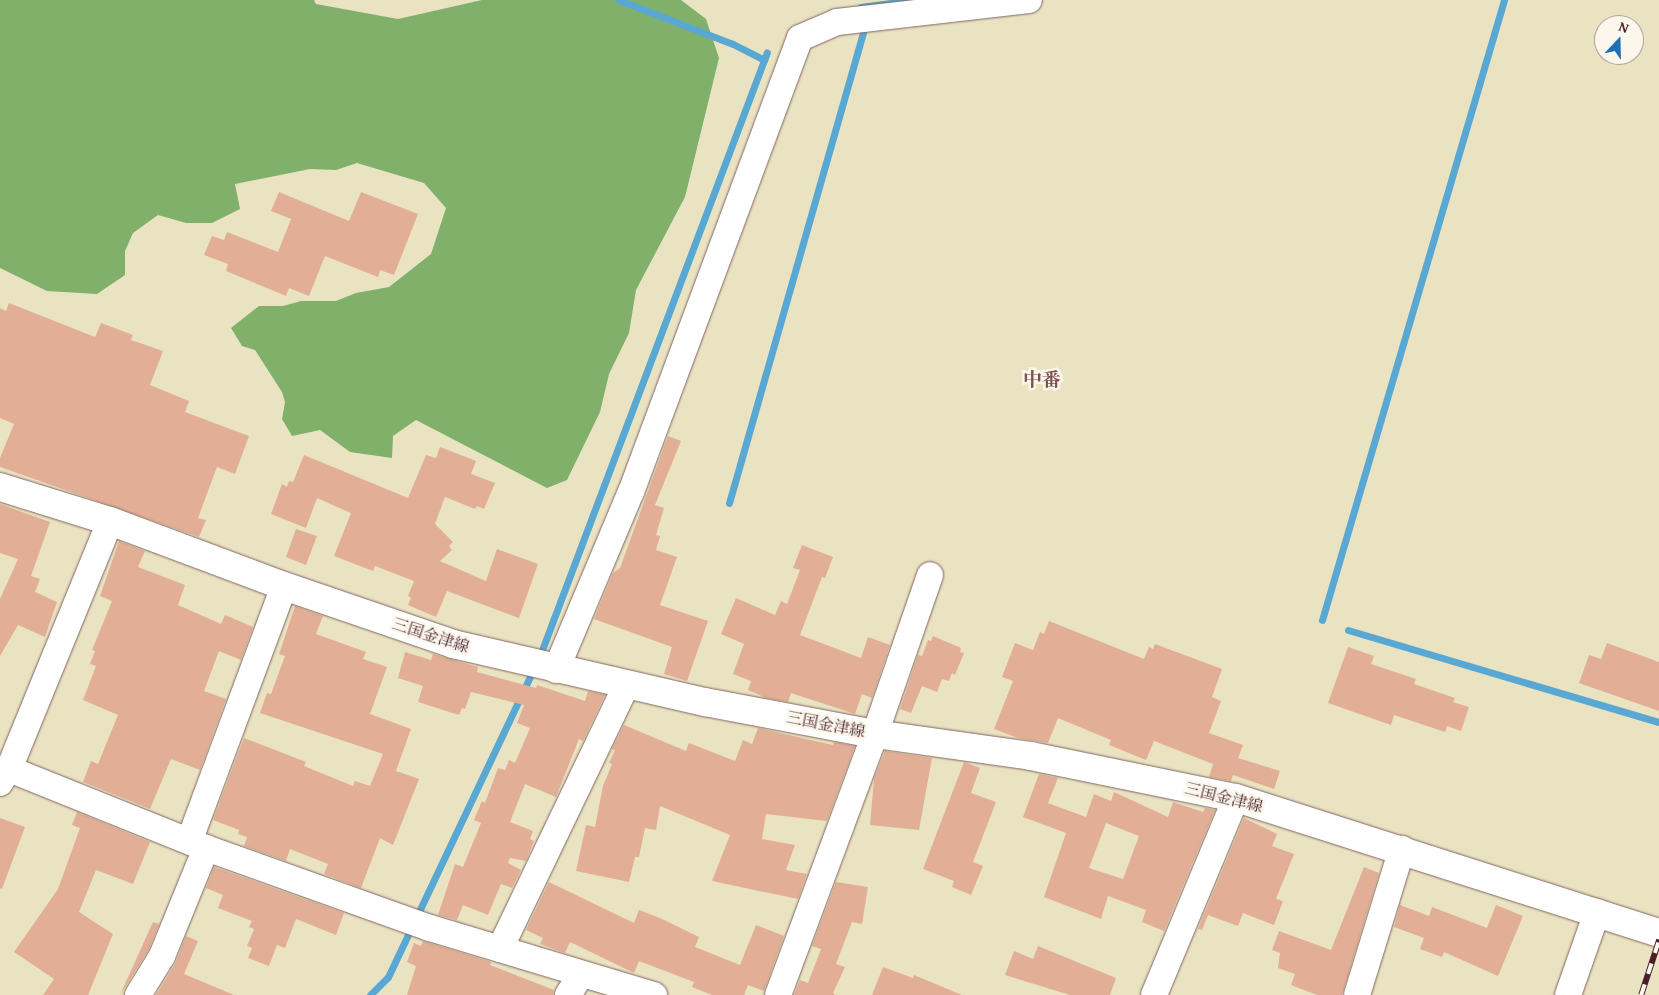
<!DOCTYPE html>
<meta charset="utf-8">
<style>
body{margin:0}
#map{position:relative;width:1659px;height:995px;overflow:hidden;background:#e9e3c2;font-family:"Gentium Book Plus","Noto Serif JP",serif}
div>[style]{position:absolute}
.forest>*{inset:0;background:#80b06a}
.stream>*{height:7px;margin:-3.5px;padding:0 3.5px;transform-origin:3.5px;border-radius:3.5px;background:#59a8d3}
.building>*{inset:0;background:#e2af96}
.roads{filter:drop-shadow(0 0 1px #826460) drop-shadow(0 0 1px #826460)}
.minor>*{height:26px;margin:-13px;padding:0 13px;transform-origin:13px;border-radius:13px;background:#fff}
.major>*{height:28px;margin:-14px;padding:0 14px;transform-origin:14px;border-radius:14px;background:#fff}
.rail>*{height:5.5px;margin-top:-2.75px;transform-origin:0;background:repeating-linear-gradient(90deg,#fbf7ec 0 11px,#4a1f2b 0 22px);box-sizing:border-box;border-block:1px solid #4a1f2b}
span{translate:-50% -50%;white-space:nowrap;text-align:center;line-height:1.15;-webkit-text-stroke:5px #fbf7ec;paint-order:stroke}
.street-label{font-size:16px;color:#4a1f2b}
.quarter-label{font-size:19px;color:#7f5150;font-weight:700}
.north{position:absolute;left:1594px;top:15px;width:50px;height:50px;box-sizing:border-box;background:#fbf7ec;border:1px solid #b4a19f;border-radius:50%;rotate:21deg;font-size:14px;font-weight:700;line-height:20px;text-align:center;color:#4a1f2b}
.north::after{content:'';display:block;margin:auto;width:18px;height:22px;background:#1f6fb2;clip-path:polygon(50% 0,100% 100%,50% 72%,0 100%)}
</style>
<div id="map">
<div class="forest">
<div style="clip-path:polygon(0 0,314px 0,316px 4px,398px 19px,482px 0,681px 0,706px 19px,719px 58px,685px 197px,636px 290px,629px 333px,609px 374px,600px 412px,567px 480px,547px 488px,416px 420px,393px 436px,392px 458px,350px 452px,320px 430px,292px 436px,282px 419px,285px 402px,282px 392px,255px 350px,242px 346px,231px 328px,259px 306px,283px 306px,301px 301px,336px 301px,356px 293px,389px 287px,431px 254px,446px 208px,424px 183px,357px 163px,336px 170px,310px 169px,235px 184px,240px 209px,212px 223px,186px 223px,158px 215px,133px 233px,125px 251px,125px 275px,97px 294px,47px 291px,0 268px)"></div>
</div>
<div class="stream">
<div style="left:619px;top:0;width:122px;rotate:21.1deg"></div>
<div style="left:733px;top:44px;width:35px;rotate:27deg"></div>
<div style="left:861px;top:7px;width:52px;rotate:-7.7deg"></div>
<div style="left:729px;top:503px;width:489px;rotate:-74.1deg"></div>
<div style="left:1322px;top:620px;width:646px;rotate:-73.64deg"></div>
<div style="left:1348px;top:630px;width:324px;rotate:16.5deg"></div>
<div style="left:539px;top:658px;width:647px;rotate:-69.38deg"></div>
<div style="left:370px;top:995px;width:25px;rotate:-45deg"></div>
<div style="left:388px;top:977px;width:342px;rotate:-64.7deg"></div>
</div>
<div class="building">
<div style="clip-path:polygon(279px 192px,349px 221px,361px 192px,418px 214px,394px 275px,380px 270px,378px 277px,325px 256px,309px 296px,289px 288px,286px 296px,226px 271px,228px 264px,204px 255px,212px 236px,224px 240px,227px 232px,278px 252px,291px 219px,271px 211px)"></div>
<div style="clip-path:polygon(9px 303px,95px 337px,101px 323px,133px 335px,131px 340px,163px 351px,150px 385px,189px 401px,185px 412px,249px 436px,235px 474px,217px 467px,198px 518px,206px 520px,199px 537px,0 467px,0 458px,14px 424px,0 418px,0 308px,6px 311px)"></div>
<div style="clip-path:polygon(668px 436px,681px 441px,655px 505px,664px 508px,656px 535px,660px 536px,656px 550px,677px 557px,660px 605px,708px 621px,687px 681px,664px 674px,672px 647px,594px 619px,613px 573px,620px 568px)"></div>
<div style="clip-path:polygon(440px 447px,476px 461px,471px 474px,495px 483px,484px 509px,477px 506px,475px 509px,445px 497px,435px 524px,453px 542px,449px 546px,452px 550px,440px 561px,486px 581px,497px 549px,538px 564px,519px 618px,447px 591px,436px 617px,408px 605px,411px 598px,408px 596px,414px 581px,375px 566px,373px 571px,334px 556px,351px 513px,317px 498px,306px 528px,271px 514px,282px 484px,287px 487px,289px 481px,293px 482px,304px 455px,408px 498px,426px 455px,436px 458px)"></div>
<div style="clip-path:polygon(0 504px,50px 522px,31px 576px,40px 579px,35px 592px,57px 602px,45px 637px,18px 625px,0 656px,0 599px,18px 559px,0 553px)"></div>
<div style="clip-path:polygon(296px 529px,317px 536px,306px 565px,286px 557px)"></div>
<div style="clip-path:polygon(119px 541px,145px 551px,138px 567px,185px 585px,178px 605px,221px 624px,225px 615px,253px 627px,241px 660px,219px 651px,204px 691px,226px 699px,200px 770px,171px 759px,150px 809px,83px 782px,91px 761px,98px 764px,118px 715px,83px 700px,96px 666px,90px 664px,95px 651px,92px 650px,112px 601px,100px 596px)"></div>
<div style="clip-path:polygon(802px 545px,833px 557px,825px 578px,822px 577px,800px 635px,861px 658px,868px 637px,890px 645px,872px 698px,862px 694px,855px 714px,791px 693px,788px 702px,766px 698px,748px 690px,751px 681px,733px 674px,744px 644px,721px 634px,736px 598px,775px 615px,781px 601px,787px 604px,800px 570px,793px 568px)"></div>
<div style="clip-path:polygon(295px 606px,323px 616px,316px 634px,366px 652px,363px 659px,387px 667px,370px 714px,411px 729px,396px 771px,419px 779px,393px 845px,380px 838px,361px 888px,324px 874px,328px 864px,290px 849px,286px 861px,244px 846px,247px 837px,238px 834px,239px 830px,213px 820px,244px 738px,306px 762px,304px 766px,353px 786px,355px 781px,370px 786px,383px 754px,260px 713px,267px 693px,271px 694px,285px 656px,279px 654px)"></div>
<div style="clip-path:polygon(1049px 621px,1144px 659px,1149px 647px,1153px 649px,1155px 644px,1222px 669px,1212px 697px,1221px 701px,1209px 733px,1243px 745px,1238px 758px,1280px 771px,1274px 789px,1233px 775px,1231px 781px,1209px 777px,1213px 764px,1154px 741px,1146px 760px,1109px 745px,1111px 740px,1058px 718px,1048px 743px,1018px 738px,994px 729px,1013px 681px,1002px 677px,1015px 643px,1033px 650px,1040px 632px,1044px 634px)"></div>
<div style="clip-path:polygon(933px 636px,961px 648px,960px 652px,964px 653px,955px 675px,952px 673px,949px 681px,942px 679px,937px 692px,922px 686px,911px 713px,900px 709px,918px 655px,922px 656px,928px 640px,931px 641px)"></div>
<div style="clip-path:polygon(1607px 643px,1659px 662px,1659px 711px,1579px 683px,1589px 655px,1601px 659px)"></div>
<div style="clip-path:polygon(1348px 647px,1374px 656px,1371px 664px,1416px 679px,1414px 684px,1455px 698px,1453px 702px,1469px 707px,1461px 731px,1447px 726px,1445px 732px,1394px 715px,1391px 725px,1328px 703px)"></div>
<div style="clip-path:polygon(405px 652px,431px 660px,433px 654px,478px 667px,477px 672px,536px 688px,537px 685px,585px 701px,588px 691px,605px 695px,583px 741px,579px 739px,556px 797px,525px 784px,510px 822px,533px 831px,530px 839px,534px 841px,526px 861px,510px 858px,508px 863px,521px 870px,512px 888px,501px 884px,488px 915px,463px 905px,457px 920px,438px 915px,455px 864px,463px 867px,481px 823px,474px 820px,482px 801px,485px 803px,498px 768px,505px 770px,509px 760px,515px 763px,530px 728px,517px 723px,524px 705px,471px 692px,465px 709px,462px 708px,459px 715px,418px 702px,423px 686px,398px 678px)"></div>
<div style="clip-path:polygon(624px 725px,686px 751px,689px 743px,735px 761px,743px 740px,752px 744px,758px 728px,833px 745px,834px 742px,855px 746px,827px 821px,766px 814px,762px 839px,795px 845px,786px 870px,807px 874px,798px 899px,712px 881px,730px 835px,660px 806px,656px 830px,645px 828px,639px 857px,635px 857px,629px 882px,576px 871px,586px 825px,595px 827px,603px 786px,612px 764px,609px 763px,615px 750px,612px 749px)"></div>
<div style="clip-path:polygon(885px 751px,932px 758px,919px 830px,870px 825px,874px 779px)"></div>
<div style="clip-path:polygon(964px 762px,980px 768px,971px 793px,996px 802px,973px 862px,983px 866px,971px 895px,952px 887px,954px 881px,923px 869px)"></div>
<div style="clip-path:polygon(evenodd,1039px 774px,1058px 778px,1048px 803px,1086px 817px,1094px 794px,1111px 801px,1114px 792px,1168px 817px,1173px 802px,1203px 812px,1205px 808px,1215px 810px,1164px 931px,1142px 922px,1146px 910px,1108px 896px,1101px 919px,1044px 897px,1066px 833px,1023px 817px,1039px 774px,1106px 823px,1139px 836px,1123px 879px,1089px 868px,1106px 823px)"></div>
<div style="clip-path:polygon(77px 812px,150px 842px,133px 884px,96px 870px,79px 912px,113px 934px,88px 995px,43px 995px,54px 979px,14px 952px,58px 889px,80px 828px,72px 825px)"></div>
<div style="clip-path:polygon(0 818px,25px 827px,2px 889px,0 888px)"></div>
<div style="clip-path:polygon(1244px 818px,1277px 834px,1272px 846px,1294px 854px,1276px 899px,1283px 901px,1274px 925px,1243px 913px,1238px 926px,1208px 915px,1202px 930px,1198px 929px)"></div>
<div style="clip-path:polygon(214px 867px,344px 913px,336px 935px,296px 919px,285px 948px,277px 945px,269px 966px,248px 958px,252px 948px,247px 946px,254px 929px,249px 927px,252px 921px,218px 908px,223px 895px,206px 888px)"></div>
<div style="clip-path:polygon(1364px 867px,1379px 873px,1342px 995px,1317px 995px,1291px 985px,1295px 974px,1278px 968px,1280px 953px,1272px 950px,1279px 931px,1331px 950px)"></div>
<div style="clip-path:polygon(549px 882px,634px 923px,639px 910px,660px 918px,699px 937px,695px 947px,740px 965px,756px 925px,784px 936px,764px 991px,748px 985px,744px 995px,712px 995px,692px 987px,694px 982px,639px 961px,634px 973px,570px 942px,565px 953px,540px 944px,543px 938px,526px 930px)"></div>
<div style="clip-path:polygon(836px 882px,868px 887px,862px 924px,852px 922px,836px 964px,845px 967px,833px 993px,835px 995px,794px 995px,800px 980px,808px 983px,821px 949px,812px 946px)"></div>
<div style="clip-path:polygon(1400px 905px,1429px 916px,1432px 907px,1487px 928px,1496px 905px,1523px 916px,1498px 976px,1444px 952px,1442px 957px,1420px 949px,1424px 938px,1394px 927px)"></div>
<div style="clip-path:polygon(153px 922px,159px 924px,149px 949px,120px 995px)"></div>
<div style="clip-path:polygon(186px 936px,198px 941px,184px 974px,234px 995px,156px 995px,175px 964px)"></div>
<div style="clip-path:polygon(423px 941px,491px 962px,490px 965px,554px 990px,553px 995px,407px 995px,416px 966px,407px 962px,414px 943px,421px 946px)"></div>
<div style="clip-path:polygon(1038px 946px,1116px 978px,1110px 995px,1070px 995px,1005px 975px,1014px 951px,1033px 959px)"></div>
<div style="clip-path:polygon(883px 967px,913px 978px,914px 975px,962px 995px,872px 995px)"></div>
</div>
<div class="roads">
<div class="minor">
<div style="left:556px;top:670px;width:193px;rotate:-67.2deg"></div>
<div style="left:631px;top:492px;width:484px;rotate:-69.6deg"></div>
<div style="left:800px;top:38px;width:40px;rotate:-23.4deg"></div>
<div style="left:837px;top:22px;width:193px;rotate:-6.5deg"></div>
<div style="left:9px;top:769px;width:212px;rotate:21.9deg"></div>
<div style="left:206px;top:848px;width:238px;rotate:19.7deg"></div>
<div style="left:430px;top:928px;width:234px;rotate:16.7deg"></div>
<div style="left:0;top:783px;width:17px;rotate:-57deg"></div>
<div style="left:9px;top:769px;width:268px;rotate:-67.8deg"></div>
<div style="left:190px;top:839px;width:270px;rotate:-69.6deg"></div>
<div style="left:500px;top:949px;width:292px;rotate:-64.4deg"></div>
<div style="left:138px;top:995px;width:46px;rotate:-58.4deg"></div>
<div style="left:162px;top:956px;width:117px;rotate:-67.8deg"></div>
<div style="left:568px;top:995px;width:25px;rotate:-58deg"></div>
<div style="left:778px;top:995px;width:278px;rotate:-69.6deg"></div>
<div style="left:875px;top:734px;width:168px;rotate:-70.9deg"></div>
<div style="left:1154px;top:995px;width:213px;rotate:-67.4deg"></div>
<div style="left:1357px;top:995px;width:153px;rotate:-72.9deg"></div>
<div style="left:1568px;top:995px;width:88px;rotate:-70.7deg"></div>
</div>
<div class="major">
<div style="left:0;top:487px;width:115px;rotate:17.2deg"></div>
<div style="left:110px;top:521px;width:186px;rotate:20.5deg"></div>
<div style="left:284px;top:586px;width:179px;rotate:18.9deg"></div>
<div style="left:453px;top:644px;width:259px;rotate:13deg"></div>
<div style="left:705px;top:702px;width:173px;rotate:10.7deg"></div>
<div style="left:875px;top:734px;width:158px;rotate:8deg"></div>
<div style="left:1031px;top:756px;width:209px;rotate:11.6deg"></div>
<div style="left:1236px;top:798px;width:444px;rotate:17.7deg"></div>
</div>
</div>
<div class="rail">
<div style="left:1641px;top:995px;width:58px;rotate:-71.9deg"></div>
</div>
<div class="street-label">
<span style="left:431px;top:635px;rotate:18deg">三国金津線</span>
<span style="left:826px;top:724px;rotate:11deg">三国金津線</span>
<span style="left:1224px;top:797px;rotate:14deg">三国金津線</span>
</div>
<div class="quarter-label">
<span style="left:1042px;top:380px">中番</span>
</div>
<div class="north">N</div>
</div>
